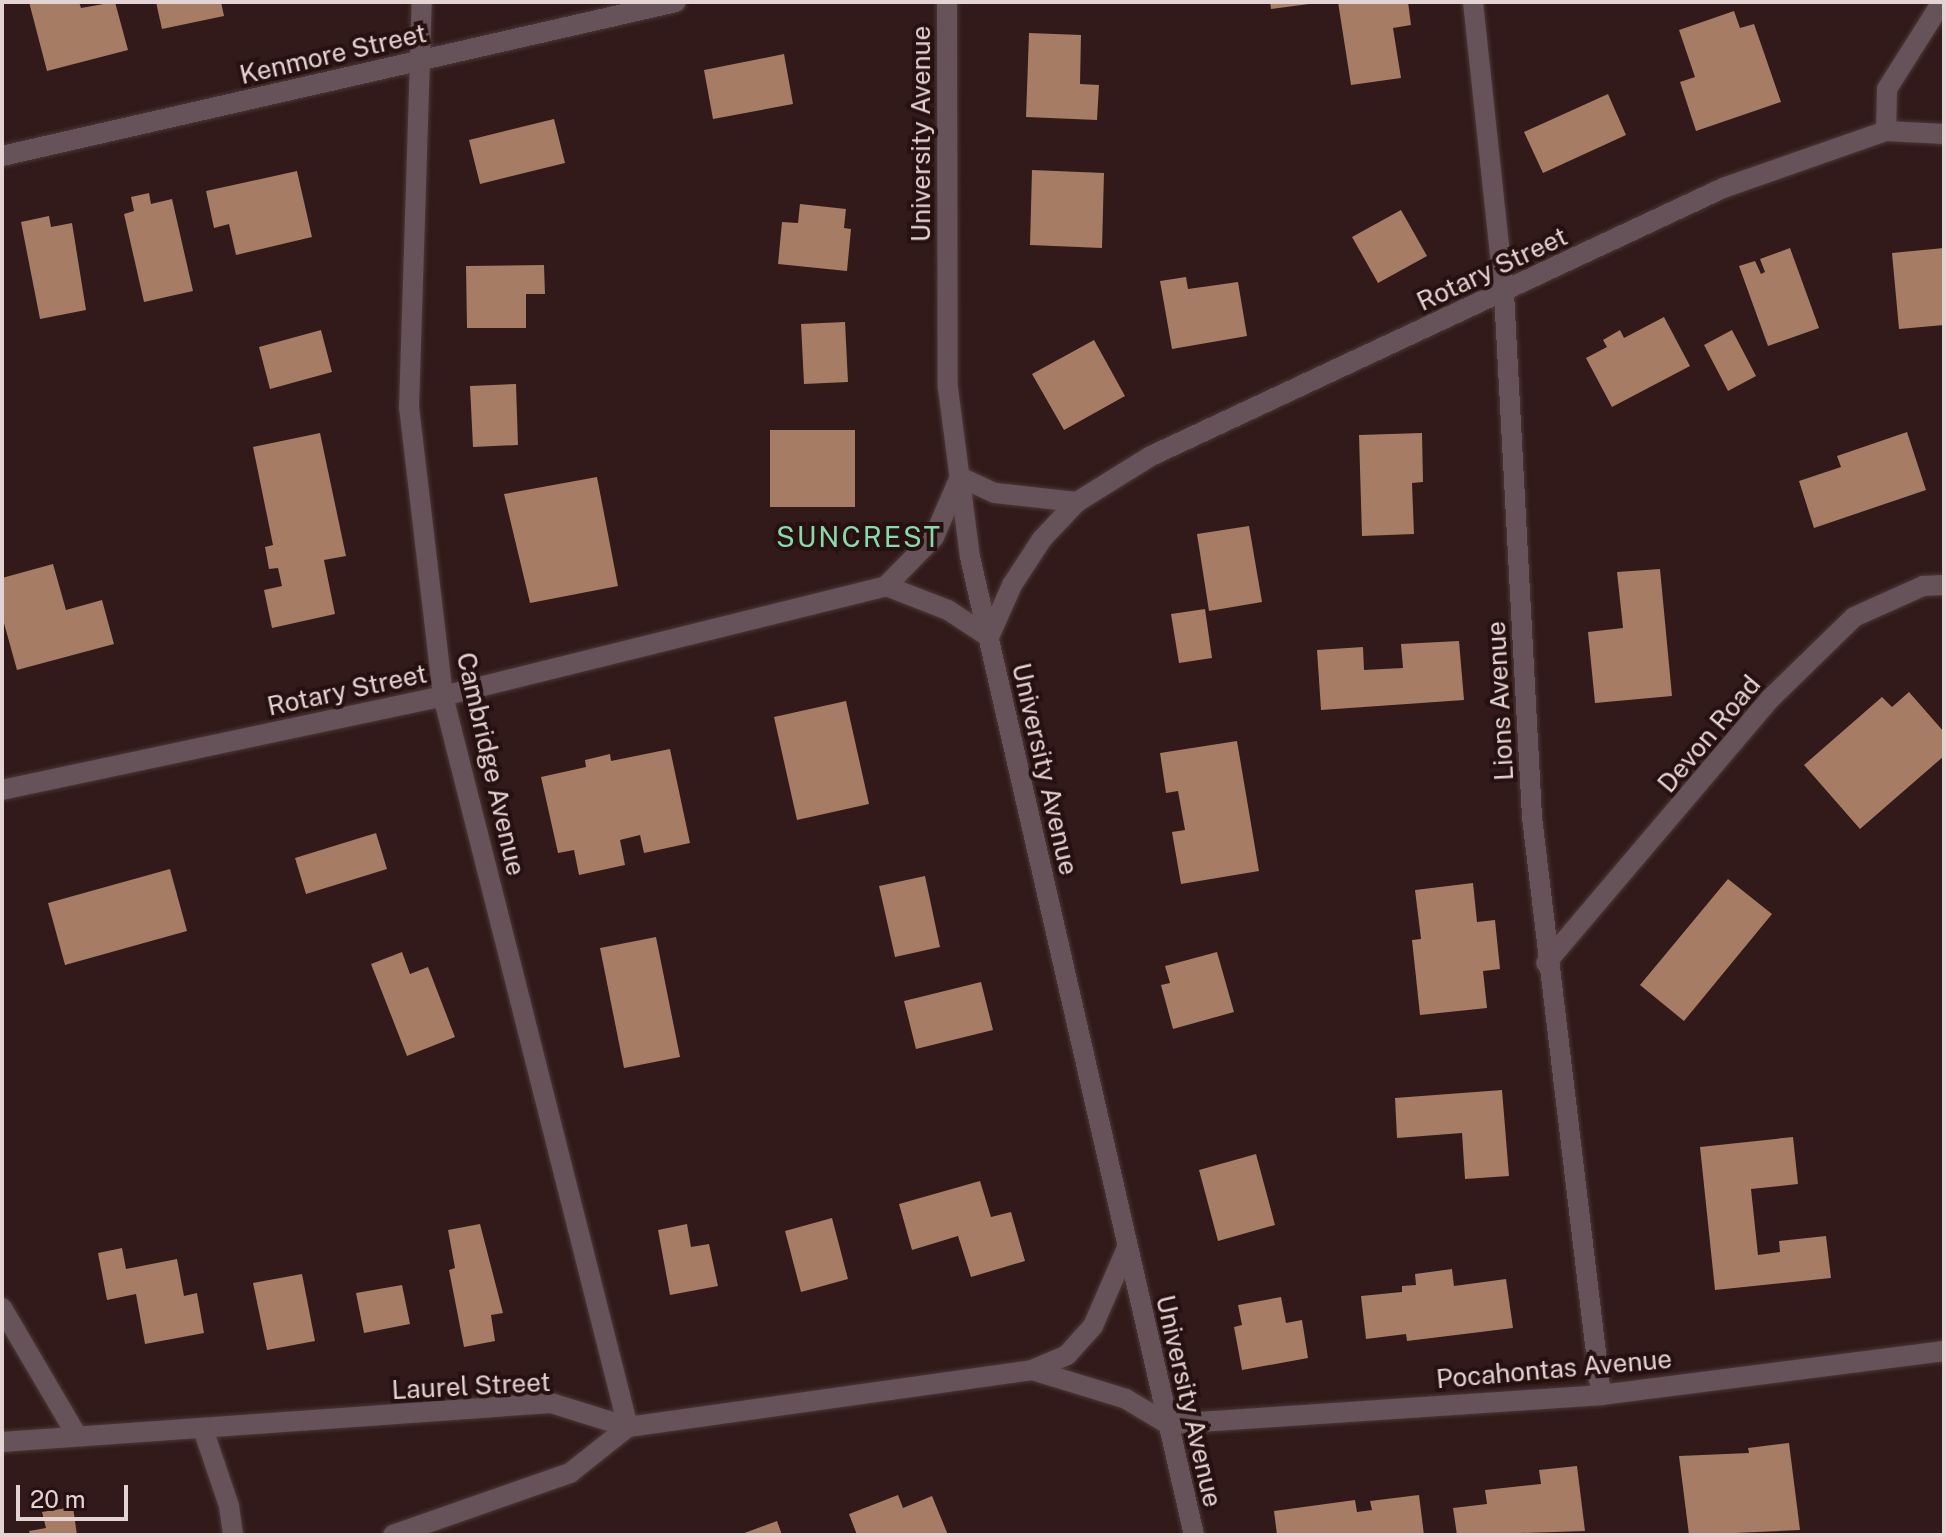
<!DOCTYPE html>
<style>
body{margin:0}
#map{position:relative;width:1946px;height:1537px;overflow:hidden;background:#311a19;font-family:"Public Sans",sans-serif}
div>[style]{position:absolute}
.building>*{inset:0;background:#a67c64}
.roads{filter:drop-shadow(0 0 2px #4d3837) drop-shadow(0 0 2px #4d3837)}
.minor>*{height:20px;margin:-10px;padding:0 10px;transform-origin:10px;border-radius:10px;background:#665259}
.tertiary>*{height:20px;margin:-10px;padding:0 10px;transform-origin:10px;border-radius:10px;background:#665259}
span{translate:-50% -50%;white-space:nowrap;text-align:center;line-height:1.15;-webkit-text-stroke:8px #261110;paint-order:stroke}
.street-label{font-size:26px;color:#e3d3d2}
.neighbourhood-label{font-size:28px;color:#89d9af;letter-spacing:2px}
.frame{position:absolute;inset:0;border:4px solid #e3d3d2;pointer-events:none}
.scale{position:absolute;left:16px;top:1485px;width:112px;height:36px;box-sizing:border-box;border:4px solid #e3d3d2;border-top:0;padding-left:10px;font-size:24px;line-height:28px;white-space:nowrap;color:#e3d3d2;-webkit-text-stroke:6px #261110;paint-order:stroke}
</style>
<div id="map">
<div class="building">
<div style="clip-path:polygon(29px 2px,79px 2px,81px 8px,115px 2px,128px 50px,47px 71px)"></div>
<div style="clip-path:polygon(156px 2px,221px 2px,224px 16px,162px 29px)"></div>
<div style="clip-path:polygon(1270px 2px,1309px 2px,1309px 4px,1271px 9px)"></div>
<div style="clip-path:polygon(1338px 2px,1408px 2px,1411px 25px,1393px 28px,1401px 78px,1351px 85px)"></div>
<div style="clip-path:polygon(1734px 11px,1740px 28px,1754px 24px,1781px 102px,1696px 131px,1680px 82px,1695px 77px,1679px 30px)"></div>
<div style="clip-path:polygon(1029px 33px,1081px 35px,1080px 84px,1099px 85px,1097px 120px,1026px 117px)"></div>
<div style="clip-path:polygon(784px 54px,793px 104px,713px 119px,704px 70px)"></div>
<div style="clip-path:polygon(1608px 94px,1626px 135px,1543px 173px,1524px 132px)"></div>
<div style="clip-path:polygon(554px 119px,565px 163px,480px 184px,469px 140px)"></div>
<div style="clip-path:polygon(1032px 170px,1104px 173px,1102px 248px,1030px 245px)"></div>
<div style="clip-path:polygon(297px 171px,312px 237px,236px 255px,229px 224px,214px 228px,206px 191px)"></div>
<div style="clip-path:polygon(149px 193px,151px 204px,172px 199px,193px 291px,144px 302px,124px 214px,134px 211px,131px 197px)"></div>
<div style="clip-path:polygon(800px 204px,846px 209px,844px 228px,851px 229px,847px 271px,778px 264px,782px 222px,798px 223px)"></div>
<div style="clip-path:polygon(1401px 210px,1427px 256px,1378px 283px,1352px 237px)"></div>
<div style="clip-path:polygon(49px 216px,51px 227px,72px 223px,86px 310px,40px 319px,21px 222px)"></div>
<div style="clip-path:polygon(1790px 248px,1819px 328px,1768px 346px,1739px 266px,1755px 261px,1761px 274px,1765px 272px,1760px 259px)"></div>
<div style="clip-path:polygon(1944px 248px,1944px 325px,1899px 329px,1892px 253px)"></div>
<div style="clip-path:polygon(544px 265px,545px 294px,526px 294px,526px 328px,467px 328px,466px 266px)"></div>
<div style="clip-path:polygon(1186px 277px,1188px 289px,1238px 282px,1247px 336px,1172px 349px,1160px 281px)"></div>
<div style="clip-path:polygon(1664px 317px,1690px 366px,1612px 407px,1586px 358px,1607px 347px,1603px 340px,1620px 330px,1624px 338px)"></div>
<div style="clip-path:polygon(845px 322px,848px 382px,804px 384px,801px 324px)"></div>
<div style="clip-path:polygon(321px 330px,332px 372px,270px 389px,259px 347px)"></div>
<div style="clip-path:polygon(1732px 330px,1756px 376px,1728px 391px,1704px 345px)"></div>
<div style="clip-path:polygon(1094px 340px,1125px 396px,1064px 430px,1032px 374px)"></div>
<div style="clip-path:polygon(516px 384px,518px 445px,473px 447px,470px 386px)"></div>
<div style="clip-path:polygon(770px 430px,855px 430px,855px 507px,770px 507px)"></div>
<div style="clip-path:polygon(1907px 432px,1926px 490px,1814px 528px,1799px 481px,1841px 467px,1837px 456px)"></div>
<div style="clip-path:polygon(320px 433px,346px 556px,324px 560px,335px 614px,272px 628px,264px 590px,282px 586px,278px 568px,269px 569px,265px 547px,273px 545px,253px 447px)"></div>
<div style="clip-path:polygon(1422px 433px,1423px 482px,1412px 483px,1414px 534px,1362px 536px,1359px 435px)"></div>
<div style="clip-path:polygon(597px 477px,618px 586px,530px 603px,504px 494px)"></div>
<div style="clip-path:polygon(1249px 526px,1262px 602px,1209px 611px,1197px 534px)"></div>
<div style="clip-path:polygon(53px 564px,66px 610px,102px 600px,114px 644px,17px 670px,2px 616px,2px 578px)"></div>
<div style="clip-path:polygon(1660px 569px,1672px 696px,1595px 703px,1588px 632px,1623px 628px,1617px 572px)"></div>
<div style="clip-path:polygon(1205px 609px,1212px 658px,1179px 663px,1171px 614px)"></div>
<div style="clip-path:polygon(1459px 641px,1464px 700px,1321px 710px,1317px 650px,1363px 647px,1364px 670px,1403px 668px,1401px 644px)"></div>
<div style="clip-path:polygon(1909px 692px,1944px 732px,1944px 756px,1860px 829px,1804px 765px,1882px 697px,1892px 707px)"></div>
<div style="clip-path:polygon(846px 701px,869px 804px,797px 820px,774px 717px)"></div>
<div style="clip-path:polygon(1237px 741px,1259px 871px,1181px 884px,1172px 832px,1185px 830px,1178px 791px,1166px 793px,1160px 753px)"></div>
<div style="clip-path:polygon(670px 749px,690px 843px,644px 853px,640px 835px,620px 840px,625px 865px,579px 875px,574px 850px,558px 853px,541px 777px,586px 767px,585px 760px,610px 754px,611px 761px)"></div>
<div style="clip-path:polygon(376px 833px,387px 869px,306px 894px,295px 858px)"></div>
<div style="clip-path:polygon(170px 869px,187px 931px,65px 965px,48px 903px)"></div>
<div style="clip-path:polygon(925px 876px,940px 947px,895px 957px,879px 886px)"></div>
<div style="clip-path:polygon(1728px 879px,1772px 914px,1684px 1021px,1640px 985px)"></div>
<div style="clip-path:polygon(1473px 883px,1477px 922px,1495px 920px,1500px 969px,1483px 971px,1487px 1008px,1420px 1015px,1412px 940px,1421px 939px,1415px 890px)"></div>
<div style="clip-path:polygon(656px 937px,680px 1057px,624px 1068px,600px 948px)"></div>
<div style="clip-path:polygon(402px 952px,410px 974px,428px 967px,455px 1037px,407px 1056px,371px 964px)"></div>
<div style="clip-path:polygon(1217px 952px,1234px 1012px,1173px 1029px,1161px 985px,1170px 983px,1165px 966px)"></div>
<div style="clip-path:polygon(981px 982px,993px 1030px,916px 1049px,904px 1001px)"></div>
<div style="clip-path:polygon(1502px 1090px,1509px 1176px,1465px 1179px,1462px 1133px,1397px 1138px,1395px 1098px)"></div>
<div style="clip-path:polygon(1793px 1137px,1798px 1184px,1751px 1189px,1758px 1255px,1780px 1252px,1779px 1241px,1826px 1236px,1831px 1278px,1715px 1290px,1700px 1147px)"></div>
<div style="clip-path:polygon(1256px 1154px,1275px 1225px,1218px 1241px,1199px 1170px)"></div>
<div style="clip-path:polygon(980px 1181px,991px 1217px,1011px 1212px,1025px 1261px,971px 1277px,958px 1236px,912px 1250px,899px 1204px)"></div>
<div style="clip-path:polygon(832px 1218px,848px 1279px,801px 1292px,785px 1231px)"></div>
<div style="clip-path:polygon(480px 1224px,503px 1313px,491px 1315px,495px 1341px,464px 1347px,449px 1270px,455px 1268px,448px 1230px)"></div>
<div style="clip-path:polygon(687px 1224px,691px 1247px,709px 1244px,718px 1286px,670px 1295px,658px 1230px)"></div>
<div style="clip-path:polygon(122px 1248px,126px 1269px,177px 1259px,184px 1296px,197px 1293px,204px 1333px,145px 1344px,136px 1294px,107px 1300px,98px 1253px)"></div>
<div style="clip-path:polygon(1452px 1269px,1454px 1286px,1506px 1279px,1513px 1328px,1407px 1341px,1406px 1334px,1366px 1339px,1361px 1296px,1402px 1292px,1402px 1286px,1416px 1285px,1415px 1274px)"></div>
<div style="clip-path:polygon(302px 1274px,315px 1341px,267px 1350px,253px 1283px)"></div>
<div style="clip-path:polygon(402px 1285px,410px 1324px,364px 1333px,356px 1293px)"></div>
<div style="clip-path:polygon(1281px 1297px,1286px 1323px,1302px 1320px,1308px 1358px,1242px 1370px,1234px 1327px,1242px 1325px,1238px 1305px)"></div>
<div style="clip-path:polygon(1789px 1443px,1800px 1530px,1689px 1535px,1679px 1456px,1749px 1453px,1748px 1448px)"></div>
<div style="clip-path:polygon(1577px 1466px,1585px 1531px,1457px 1535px,1453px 1508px,1487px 1504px,1485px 1490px,1541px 1484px,1539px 1470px)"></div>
<div style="clip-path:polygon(898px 1495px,903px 1508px,932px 1496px,948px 1535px,857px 1535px,849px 1514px)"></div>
<div style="clip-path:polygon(1419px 1495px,1424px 1535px,1277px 1535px,1274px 1511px,1355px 1500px,1357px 1512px,1372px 1510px,1370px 1501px)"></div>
<div style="clip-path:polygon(73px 1507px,77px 1535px,30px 1535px,29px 1531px,46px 1528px,42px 1512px)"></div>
<div style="clip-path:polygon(777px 1521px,782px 1535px,739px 1535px)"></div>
</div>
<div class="roads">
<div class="minor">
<div style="left:1473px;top:2px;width:293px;rotate:83.9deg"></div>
<div style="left:1504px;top:293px;width:525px;rotate:86.94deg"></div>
<div style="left:1532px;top:817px;width:582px;rotate:83.19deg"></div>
<div style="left:1886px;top:131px;width:42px;rotate:-88.6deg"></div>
<div style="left:1887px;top:89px;width:103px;rotate:-57.7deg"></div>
<div style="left:2px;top:156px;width:691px;rotate:-12.87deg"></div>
<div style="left:886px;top:586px;width:66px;rotate:21.2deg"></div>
<div style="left:948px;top:610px;width:49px;rotate:33.4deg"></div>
<div style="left:989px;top:637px;width:57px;rotate:-66.1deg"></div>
<div style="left:1012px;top:585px;width:55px;rotate:-56.9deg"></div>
<div style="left:1042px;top:539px;width:51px;rotate:-46.6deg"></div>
<div style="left:1077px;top:502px;width:87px;rotate:-31.9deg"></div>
<div style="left:1151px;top:456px;width:632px;rotate:-25.1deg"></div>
<div style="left:1723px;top:188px;width:173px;rotate:-19.3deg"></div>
<div style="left:1886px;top:131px;width:58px;rotate:3deg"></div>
<div style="left:2px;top:790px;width:451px;rotate:-12deg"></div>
<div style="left:443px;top:696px;width:456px;rotate:-13.9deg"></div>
<div style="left:886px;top:586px;width:69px;rotate:-45.6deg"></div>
<div style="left:934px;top:537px;width:65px;rotate:-66.6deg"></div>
<div style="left:960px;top:477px;width:38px;rotate:25deg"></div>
<div style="left:995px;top:493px;width:82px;rotate:6.3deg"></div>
<div style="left:1546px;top:963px;width:346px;rotate:-49.7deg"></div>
<div style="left:1770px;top:699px;width:117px;rotate:-44.3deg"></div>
<div style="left:1854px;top:617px;width:76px;rotate:-24.2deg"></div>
<div style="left:1923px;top:586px;width:21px;rotate:-3deg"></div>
<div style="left:2px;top:1308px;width:148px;rotate:59.6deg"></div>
<div style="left:1032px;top:1370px;width:98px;rotate:17.1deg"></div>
<div style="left:1126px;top:1399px;width:49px;rotate:30.8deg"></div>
<div style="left:1168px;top:1424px;width:434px;rotate:-3.8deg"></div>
<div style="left:1601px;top:1395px;width:346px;rotate:-7.3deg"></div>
<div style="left:204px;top:1432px;width:78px;rotate:71.3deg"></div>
<div style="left:229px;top:1506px;width:29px;rotate:82deg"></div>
<div style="left:2px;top:1442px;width:550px;rotate:-4.06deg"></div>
<div style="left:551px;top:1403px;width:81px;rotate:17.3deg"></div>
<div style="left:628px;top:1427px;width:408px;rotate:-8deg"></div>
<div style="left:1032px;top:1370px;width:38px;rotate:-23deg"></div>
<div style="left:1067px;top:1355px;width:39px;rotate:-48deg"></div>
<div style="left:1093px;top:1326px;width:83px;rotate:-66.5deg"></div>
<div style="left:393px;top:1535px;width:188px;rotate:-19.3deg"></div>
<div style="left:570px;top:1473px;width:74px;rotate:-38.4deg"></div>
<div style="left:628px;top:1427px;width:754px;rotate:-104.2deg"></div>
<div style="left:443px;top:696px;width:290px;rotate:-96.7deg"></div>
<div style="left:409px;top:408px;width:406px;rotate:-88.2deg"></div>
</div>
<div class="tertiary">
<div style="left:947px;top:2px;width:386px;rotate:89.9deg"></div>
<div style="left:948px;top:388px;width:170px;rotate:82.6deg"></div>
<div style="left:970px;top:557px;width:1003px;rotate:77.1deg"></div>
</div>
</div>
<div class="street-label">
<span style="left:333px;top:54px;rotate:-13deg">Kenmore Street</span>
<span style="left:921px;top:134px;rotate:-90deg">University Avenue</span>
<span style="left:1492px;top:269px;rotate:-25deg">Rotary Street</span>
<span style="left:347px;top:690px;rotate:-12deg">Rotary Street</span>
<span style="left:1500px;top:701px;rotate:-93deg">Lions Avenue</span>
<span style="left:1709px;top:734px;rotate:-50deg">Devon Road</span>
<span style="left:491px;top:764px;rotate:77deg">Cambridge Avenue</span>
<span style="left:1045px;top:769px;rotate:77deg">University Avenue</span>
<span style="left:1554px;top:1369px;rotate:-5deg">Pocahontas Avenue</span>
<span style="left:471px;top:1386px;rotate:-3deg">Laurel Street</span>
<span style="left:1189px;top:1401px;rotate:77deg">University Avenue</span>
</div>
<div class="neighbourhood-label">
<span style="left:859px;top:537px">SUNCREST</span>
</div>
<div class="frame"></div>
<div class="scale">20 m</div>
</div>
